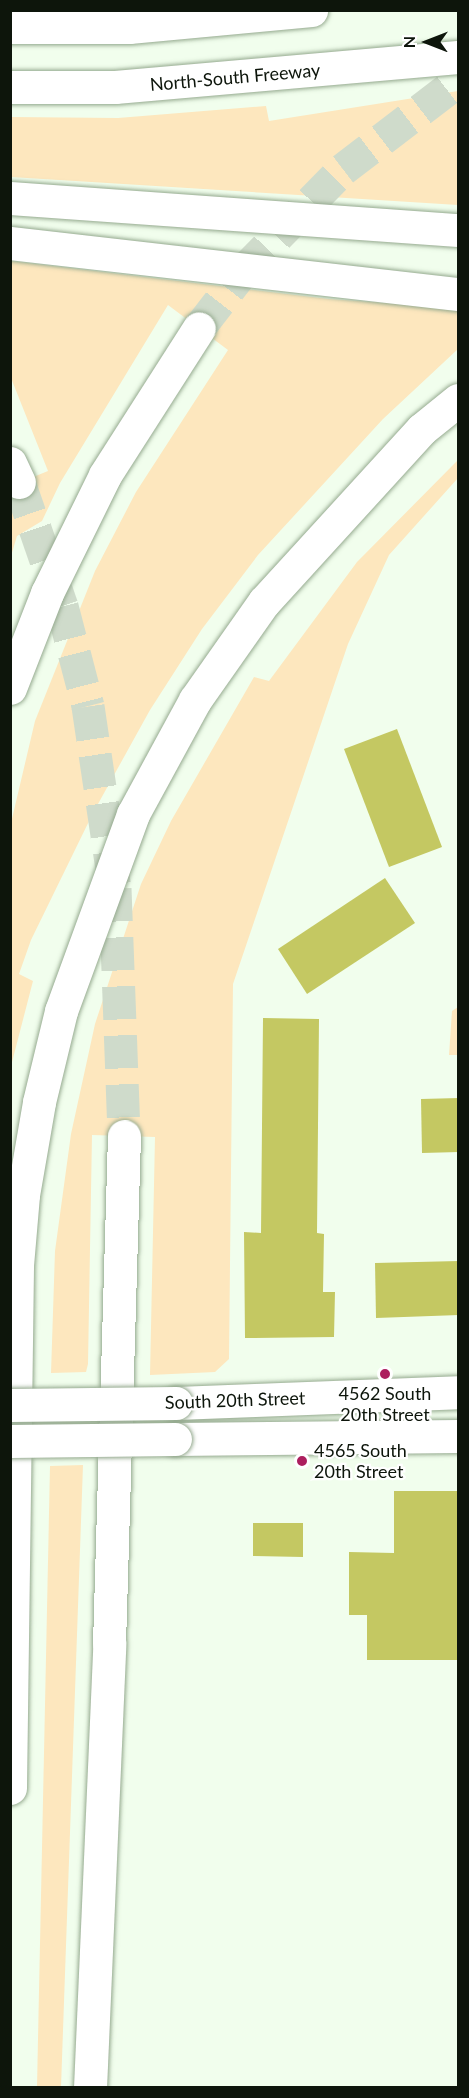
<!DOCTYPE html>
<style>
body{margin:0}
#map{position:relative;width:469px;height:2098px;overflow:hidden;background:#f1feed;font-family:Lato,sans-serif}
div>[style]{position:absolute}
.green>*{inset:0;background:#fde7be}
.building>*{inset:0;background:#c4c862}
.motorway-tunnel>*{height:33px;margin-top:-16.5px;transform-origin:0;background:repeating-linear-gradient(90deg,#cfdbcb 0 33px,transparent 0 49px)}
.roads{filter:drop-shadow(0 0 2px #95aa8f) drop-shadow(0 0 2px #95aa8f)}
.tertiary>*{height:33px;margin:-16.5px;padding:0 16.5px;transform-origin:16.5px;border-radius:16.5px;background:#fff}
.motorway>*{height:33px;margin:-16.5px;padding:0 16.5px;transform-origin:16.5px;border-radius:16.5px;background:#fff}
.bridges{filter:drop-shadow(0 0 2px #95aa8f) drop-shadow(0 0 2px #95aa8f)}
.tertiary-bridge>*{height:33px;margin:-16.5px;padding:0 16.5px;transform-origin:16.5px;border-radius:16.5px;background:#fff}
.dots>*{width:16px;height:16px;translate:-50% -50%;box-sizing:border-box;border:3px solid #fff;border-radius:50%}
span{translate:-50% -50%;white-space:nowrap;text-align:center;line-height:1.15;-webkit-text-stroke:4.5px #fff;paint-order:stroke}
.street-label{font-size:18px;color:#0d150b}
.poi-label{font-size:18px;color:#0d150b}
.left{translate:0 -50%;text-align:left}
.frame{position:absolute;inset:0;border:12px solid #0d150b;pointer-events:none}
.north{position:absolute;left:397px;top:12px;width:60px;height:60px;-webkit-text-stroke:4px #fff;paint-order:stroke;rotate:270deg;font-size:16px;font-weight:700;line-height:24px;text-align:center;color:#0d150b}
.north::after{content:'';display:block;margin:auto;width:21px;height:27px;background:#0d150b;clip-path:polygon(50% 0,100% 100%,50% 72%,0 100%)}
</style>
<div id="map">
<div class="green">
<div style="clip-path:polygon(458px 91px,458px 205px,11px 177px,11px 117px,118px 118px,266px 106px,269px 121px)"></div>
<div style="clip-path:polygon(11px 261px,329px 299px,458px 308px,458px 349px,383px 419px,258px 555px,202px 629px,150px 710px,93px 813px,31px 940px,19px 974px,33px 981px,11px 1066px,11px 823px,35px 721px,95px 571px,136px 492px,228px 350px,168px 305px,60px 483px,42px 521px,17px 536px,11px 556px,11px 486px,48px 471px,11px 378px)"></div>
<div style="clip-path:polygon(457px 461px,458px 478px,389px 555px,348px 644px,233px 984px,229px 1359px,215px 1372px,150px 1375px,155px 1137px,92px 1135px,88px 1364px,86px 1372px,51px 1373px,55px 1251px,71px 1134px,95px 1024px,141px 884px,171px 821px,254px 677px,269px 681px,357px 562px)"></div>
<div style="clip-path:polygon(458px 1007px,458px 1055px,449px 1055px,452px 1011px)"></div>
<div style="clip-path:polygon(83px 1465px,61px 2087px,37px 2087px,50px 1466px)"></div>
</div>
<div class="building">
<div style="clip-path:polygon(397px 729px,442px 847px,389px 867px,344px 749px)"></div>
<div style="clip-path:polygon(385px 878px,415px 923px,307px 994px,278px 949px)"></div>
<div style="clip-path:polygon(263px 1018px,319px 1019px,317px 1233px,324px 1234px,323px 1292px,335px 1292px,334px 1337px,245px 1338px,244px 1232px,261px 1233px)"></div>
<div style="clip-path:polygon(459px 1098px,459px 1152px,422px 1153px,421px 1099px)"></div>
<div style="clip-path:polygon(459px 1261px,459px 1315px,376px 1318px,375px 1263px)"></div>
<div style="clip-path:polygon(394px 1491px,459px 1491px,459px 1660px,367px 1660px,367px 1615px,349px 1615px,349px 1552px,394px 1553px)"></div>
<div style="clip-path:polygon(253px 1523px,303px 1523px,303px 1557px,253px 1556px)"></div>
</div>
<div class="motorway-tunnel">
<div style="left:199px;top:328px;width:72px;rotate:-52.3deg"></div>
<div style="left:243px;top:271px;width:143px;rotate:-45.6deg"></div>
<div style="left:343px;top:169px;width:145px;rotate:-37.4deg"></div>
<div style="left:19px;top:482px;width:131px;rotate:70.9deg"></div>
<div style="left:62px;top:606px;width:103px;rotate:75.4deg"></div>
<div style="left:88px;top:706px;width:184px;rotate:81.6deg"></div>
<div style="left:115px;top:888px;width:248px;rotate:87.9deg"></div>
</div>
<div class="roads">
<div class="tertiary">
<div style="left:176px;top:1403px;width:282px;rotate:-2.2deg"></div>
<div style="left:175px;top:1439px;width:283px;rotate:-0.6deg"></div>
</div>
<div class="motorway">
<div style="left:10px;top:27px;width:119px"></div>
<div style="left:129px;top:27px;width:183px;rotate:-5.3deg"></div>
<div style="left:10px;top:87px;width:105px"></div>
<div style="left:115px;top:87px;width:344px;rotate:-5deg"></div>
<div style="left:10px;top:198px;width:449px;rotate:4.1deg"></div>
<div style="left:10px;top:243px;width:451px;rotate:6.5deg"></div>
<div style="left:10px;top:463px;width:21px;rotate:65deg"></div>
<div style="left:10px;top:688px;width:102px;rotate:-68.7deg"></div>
<div style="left:47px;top:593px;width:131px;rotate:-63.8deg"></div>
<div style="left:105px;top:475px;width:174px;rotate:-57.4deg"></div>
<div style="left:10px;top:1788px;width:523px;rotate:-89.23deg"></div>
<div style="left:17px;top:1265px;width:70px;rotate:-85.1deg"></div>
<div style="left:23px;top:1195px;width:94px;rotate:-80.2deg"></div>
<div style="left:39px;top:1102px;width:94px;rotate:-76.4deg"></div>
<div style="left:61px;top:1011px;width:210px;rotate:-69.9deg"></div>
<div style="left:133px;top:814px;width:130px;rotate:-61.5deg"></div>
<div style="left:195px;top:700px;width:120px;rotate:-54.9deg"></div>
<div style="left:264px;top:602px;width:234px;rotate:-47.6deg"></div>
<div style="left:422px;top:429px;width:46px;rotate:-38.9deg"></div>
<div style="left:90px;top:2088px;width:444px;rotate:-87.5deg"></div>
<div style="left:109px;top:1644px;width:508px;rotate:-88.31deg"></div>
</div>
</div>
<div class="bridges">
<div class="tertiary-bridge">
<div style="left:10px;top:1405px;width:166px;rotate:-0.7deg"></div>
<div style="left:10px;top:1441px;width:165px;rotate:-0.7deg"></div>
</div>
</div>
<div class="dots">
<div style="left:385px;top:1374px;background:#ac1f5e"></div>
<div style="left:302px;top:1461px;background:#ac1f5e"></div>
</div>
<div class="street-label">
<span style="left:235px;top:77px;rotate:-5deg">North-South Freeway</span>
<span style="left:235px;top:1400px;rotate:-2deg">South 20th Street</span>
</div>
<div class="poi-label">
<span style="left:385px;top:1404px">4562 South<br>20th Street</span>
<span class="left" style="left:314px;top:1461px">4565 South<br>20th Street</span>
</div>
<div class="frame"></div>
<div class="north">N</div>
</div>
